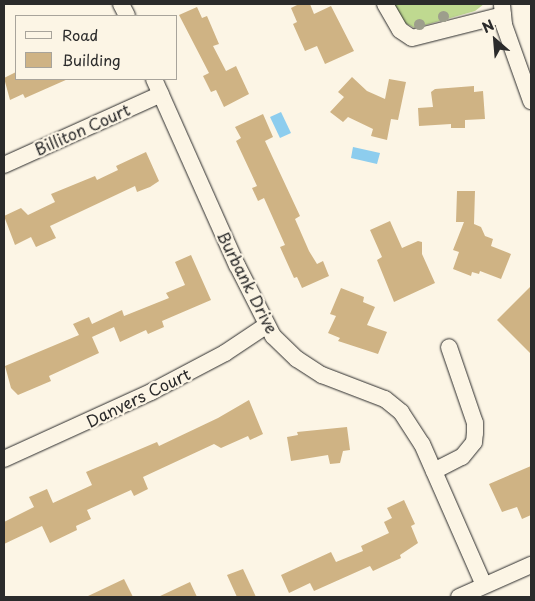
<!DOCTYPE html>
<style>
body{margin:0}
#map{position:relative;width:535px;height:601px;overflow:hidden;background:#fcf5e5;font-family:"Playpen Sans",sans-serif}
div>[style]{position:absolute}
.green>*{inset:0;background:#bfd990}
.water>*{inset:0;background:#8dcdee}
.building>*{inset:0;background:#cfb384}
.roads{filter:drop-shadow(0 0 1px #2b2b2b) drop-shadow(0 0 1px #2b2b2b)}
.minor>*{height:16px;margin:-8px;padding:0 8px;transform-origin:8px;border-radius:8px;background:#fcf5e5}
.trees>*{width:11px;height:11px;margin:-5.5px;border-radius:50%;background:#9d9e8c}
span{translate:-50% -50%;white-space:nowrap;text-align:center;line-height:1.15;-webkit-text-stroke:4.5px #fcf5e5;paint-order:stroke}
.street-label{font-size:16px;color:#2b2b2b}
.frame{position:absolute;inset:0;border:5px solid #2b2b2b;pointer-events:none}
.legend{position:absolute;left:15px;top:15px;width:162px;height:65px;box-sizing:border-box;background:#fcf5e5;border:1px solid #a8a49b;margin:0;padding:6px 9px;list-style:none;font-size:15px;color:#2b2b2b}
.legend li{display:flex;align-items:center;gap:10px;height:25px}
.legend b{width:25px;border:1px solid #a8a49b}
.north{position:absolute;left:470px;top:15px;width:50px;height:50px;-webkit-text-stroke:4px #fcf5e5;paint-order:stroke;rotate:333deg;font-size:14px;font-weight:700;line-height:20px;text-align:center;color:#2b2b2b}
.north::after{content:'';display:block;margin:auto;width:18px;height:22px;background:#2b2b2b;clip-path:polygon(50% 0,100% 100%,50% 72%,0 100%)}
</style>
<div id="map">
<div class="green">
<div style="clip-path:polygon(393px 4px,484px 4px,475px 11px,415px 28px,403px 22px)"></div>
</div>
<div class="water">
<div style="clip-path:polygon(281px 112px,291px 133px,280px 138px,270px 117px)"></div>
<div style="clip-path:polygon(353px 147px,380px 153px,377px 164px,351px 158px)"></div>
</div>
<div class="building">
<div style="clip-path:polygon(299px 4px,310px 4px,314px 14px,331px 6px,354px 51px,325px 64px,317px 46px,305px 51px,293px 24px,297px 22px,291px 8px)"></div>
<div style="clip-path:polygon(197px 7px,202px 18px,207px 16px,219px 44px,213px 46px,226px 71px,236px 66px,249px 94px,224px 107px,216px 90px,211px 92px,203px 76px,209px 73px,179px 15px)"></div>
<div style="clip-path:polygon(16px 72px,16px 79px,68px 79px,25px 98px,23px 94px,10px 100px,4px 78px)"></div>
<div style="clip-path:polygon(352px 77px,367px 91px,385px 99px,389px 79px,406px 82px,398px 120px,391px 119px,387px 140px,371px 136px,373px 129px,348px 117px,343px 122px,330px 112px,344px 97px,338px 92px)"></div>
<div style="clip-path:polygon(474px 86px,474px 92px,483px 91px,485px 119px,465px 120px,465px 128px,451px 128px,451px 124px,419px 126px,418px 108px,433px 107px,431px 92px,435px 89px)"></div>
<div style="clip-path:polygon(263px 114px,273px 137px,265px 141px,300px 216px,295px 219px,309px 251px,317px 264px,323px 261px,329px 276px,302px 288px,297px 277px,294px 278px,280px 247px,285px 245px,264px 198px,258px 201px,252px 188px,257px 186px,236px 141px,241px 138px,235px 127px)"></div>
<div style="clip-path:polygon(146px 152px,159px 181px,150px 187px,137px 192px,135px 186px,50px 226px,56px 238px,36px 247px,31px 237px,15px 245px,4px 216px,21px 208px,28px 215px,55px 202px,51px 194px,95px 176px,97px 180px,118px 170px,116px 166px)"></div>
<div style="clip-path:polygon(457px 191px,475px 191px,474px 224px,481px 227px,485px 236px,493px 239px,491px 246px,511px 254px,501px 279px,480px 271px,479px 274px,472px 272px,471px 276px,453px 269px,459px 252px,453px 250px,464px 222px,456px 222px)"></div>
<div style="clip-path:polygon(390px 221px,402px 248px,418px 241px,422px 242px,422px 254px,435px 283px,394px 302px,377px 260px,382px 257px,370px 230px)"></div>
<div style="clip-path:polygon(191px 255px,211px 300px,162px 321px,164px 327px,148px 334px,146px 330px,120px 342px,114px 327px,92px 337px,99px 353px,49px 376px,51px 381px,18px 395px,11px 388px,5px 366px,79px 335px,73px 324px,89px 317px,92px 324px,122px 310px,124px 316px,169px 298px,166px 293px,185px 285px,175px 262px)"></div>
<div style="clip-path:polygon(531px 286px,531px 354px,497px 320px)"></div>
<div style="clip-path:polygon(341px 288px,364px 297px,363px 302px,375px 307px,367px 325px,387px 332px,378px 354px,338px 341px,340px 338px,328px 333px,336px 316px,330px 314px)"></div>
<div style="clip-path:polygon(249px 400px,263px 434px,250px 440px,248px 436px,221px 448px,214px 444px,143px 477px,148px 489px,134px 496px,131px 490px,87px 510px,91px 519px,76px 526px,77px 530px,50px 543px,42px 526px,4px 544px,4px 522px,34px 507px,29px 497px,47px 489px,53px 503px,92px 485px,86px 472px,157px 442px,159px 446px,218px 418px)"></div>
<div style="clip-path:polygon(347px 427px,350px 450px,343px 451px,340px 463px,330px 464px,328px 455px,291px 461px,287px 437px,298px 435px,297px 432px)"></div>
<div style="clip-path:polygon(531px 466px,531px 515px,522px 519px,517px 507px,502px 512px,489px 484px)"></div>
<div style="clip-path:polygon(404px 500px,415px 524px,411px 526px,418px 543px,400px 555px,401px 558px,373px 571px,370px 566px,314px 591px,310px 583px,289px 593px,281px 575px,331px 552px,336px 562px,363px 551px,361px 546px,389px 533px,384px 522px,392px 518px,387px 508px)"></div>
<div style="clip-path:polygon(243px 569px,256px 597px,237px 597px,227px 575px)"></div>
<div style="clip-path:polygon(124px 579px,133px 597px,86px 597px)"></div>
<div style="clip-path:polygon(190px 582px,197px 597px,158px 597px)"></div>
</div>
<div class="roads">
<div class="minor">
<div style="left:121px;top:4px;width:13px;rotate:63deg"></div>
<div style="left:385px;top:4px;width:30px;rotate:60deg"></div>
<div style="left:400px;top:30px;width:14px;rotate:34deg"></div>
<div style="left:412px;top:38px;width:94px;rotate:-14.2deg"></div>
<div style="left:502px;top:5px;width:20px;rotate:84deg"></div>
<div style="left:504px;top:25px;width:81px;rotate:70.4deg"></div>
<div style="left:154px;top:79px;width:204px;rotate:66deg"></div>
<div style="left:237px;top:265px;width:80px;rotate:63.1deg"></div>
<div style="left:273px;top:336px;width:33px;rotate:44deg"></div>
<div style="left:297px;top:359px;width:30px;rotate:33deg"></div>
<div style="left:322px;top:375px;width:67px;rotate:20.9deg"></div>
<div style="left:385px;top:399px;width:21px;rotate:39deg"></div>
<div style="left:401px;top:412px;width:38px;rotate:57deg"></div>
<div style="left:422px;top:444px;width:154px;rotate:66.3deg"></div>
<div style="left:4px;top:165px;width:172px;rotate:-24.3deg"></div>
<div style="left:4px;top:459px;width:162px;rotate:-24.5deg"></div>
<div style="left:151px;top:392px;width:84px;rotate:-27.8deg"></div>
<div style="left:225px;top:353px;width:50px;rotate:-33.7deg"></div>
<div style="left:434px;top:471px;width:31px;rotate:-27deg"></div>
<div style="left:462px;top:457px;width:19px;rotate:-51deg"></div>
<div style="left:474px;top:442px;width:9px;rotate:-84deg"></div>
<div style="left:475px;top:433px;width:10px;rotate:-90deg"></div>
<div style="left:475px;top:423px;width:80px;rotate:-108.9deg"></div>
<div style="left:459px;top:597px;width:79px;rotate:-24deg"></div>
</div>
</div>
<div class="trees">
<div style="left:443px;top:16px"></div>
<div style="left:419px;top:24px"></div>
</div>
<div class="street-label">
<span style="left:82px;top:129px;rotate:-24deg">Billiton Court</span>
<span style="left:248px;top:282px;rotate:63deg">Burbank Drive</span>
<span style="left:138px;top:397px;rotate:-26deg">Danvers Court</span>
</div>
<div class="frame"></div>
<ul class="legend">
<li><b style="height:6px;background:#fcf5e5"></b>Road</li>
<li><b style="height:14px;background:#cfb384"></b>Building</li>
</ul>
<div class="north">N</div>
</div>
